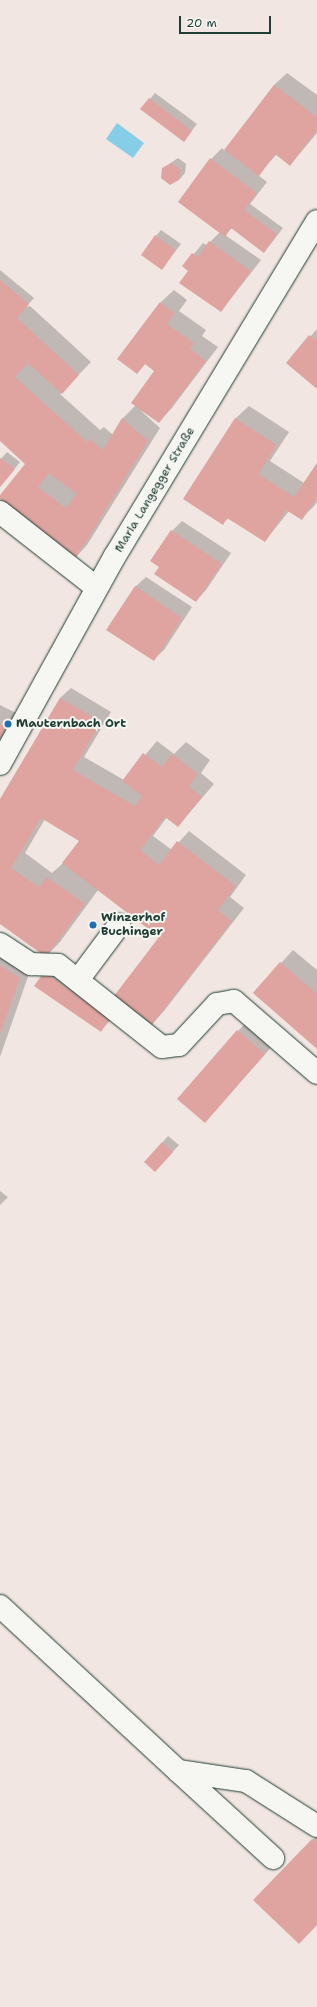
<!DOCTYPE html>
<meta charset="utf-8">
<style>
body{margin:0}
#map{position:relative;width:317px;height:2007px;overflow:hidden;background:#f1e6e1;font-family:"Shantell Sans",sans-serif}
div>[style]{position:absolute}
.water>*{inset:0;background:#86cee8}
.shadow>*{inset:0;background:#0003}
.building>*{inset:0;background:#dfa49f}
.roads{filter:drop-shadow(0 0 1px #1f3d34) drop-shadow(0 0 1px #1f3d34)}
.minor>*{height:22px;margin:-11px;padding:0 11px;transform-origin:11px;border-radius:11px;background:#f6f6f2}
.dots>*{width:11px;height:11px;translate:-50% -50%;box-sizing:border-box;border:2px solid #f6f6f2;border-radius:50%}
span{translate:-50% -50%;white-space:nowrap;text-align:center;line-height:1.15;-webkit-text-stroke:4px #f6f6f2;paint-order:stroke}
.street-label{font-size:12px;color:#1f3d34}
.poi-label{font-size:12px;color:#1f3d34;font-weight:700}
.left{translate:0 -50%;text-align:left}
.scale{position:absolute;left:179px;top:16px;width:92px;height:18px;box-sizing:border-box;border:2px solid #1f3d34;border-top:0;padding-left:5px;font-size:12px;line-height:14px;white-space:nowrap;color:#1f3d34;-webkit-text-stroke:3px #f6f6f2;paint-order:stroke}
</style>
<div id="map">
<div class="water">
<div style="clip-path:polygon(117px 123px,144px 143px,133px 158px,106px 139px)"></div>
</div>
<div class="shadow">
<div style="clip-path:polygon(287px 73px,317px 95px,317px 133px,290px 165px,277px 154px,258px 175px,267px 182px,250px 204px,283px 228px,270px 245px,264px 251px,232px 228px,225px 235px,261px 260px,221px 311px,184px 266px,203px 243px,207px 245px,220px 232px,211px 159px,222px 148px,225px 151px,274px 85px)"></div>
<div style="clip-path:polygon(155px 93px,197px 124px,184px 141px,150px 99px)"></div>
<div style="clip-path:polygon(178px 158px,186px 164px,185px 173px,179px 180px,163px 168px)"></div>
<div style="clip-path:polygon(161px 230px,181px 244px,162px 268px,156px 236px)"></div>
<div style="clip-path:polygon(0 270px,34px 298px,26px 307px,30px 306px,91px 362px,60px 394px,100px 430px,104px 427px,113px 435px,123px 418px,136px 405px,156px 370px,146px 363px,137px 372px,119px 359px,161px 302px,174px 290px,187px 300px,179px 311px,206px 330px,202px 336px,218px 347px,171px 409px,159px 422px,140px 410px,160px 428px,87px 545px,75px 558px,0 498px,26px 464px,0 440px)"></div>
<div style="clip-path:polygon(317px 329px,317px 388px,287px 363px)"></div>
<div style="clip-path:polygon(249px 406px,289px 432px,270px 461px,304px 483px,317px 463px,317px 502px,314px 506px,301px 519px,289px 511px,265px 541px,229px 518px,223px 523px,184px 498px,236px 418px)"></div>
<div style="clip-path:polygon(7px 452px,20px 462px,0 487px,0 460px)"></div>
<div style="clip-path:polygon(182px 521px,231px 553px,206px 590px,196px 601px,160px 566px,172px 531px)"></div>
<div style="clip-path:polygon(146px 577px,192px 607px,164px 650px,153px 660px,135px 587px)"></div>
<div style="clip-path:polygon(evenodd,71px 688px,111px 712px,84px 757px,124px 780px,157px 741px,174px 754px,186px 742px,210px 760px,201px 773px,214px 784px,178px 826px,167px 817px,153px 836px,172px 850px,189px 831px,246px 875px,230px 897px,244px 908px,164px 1011px,152px 1024px,160px 937px,98px 890px,60px 942px,46px 956px,0 923px,0 801px,60px 698px,71px 688px,45px 819px,81px 840px,62px 864px,52px 873px,25px 853px,45px 819px)"></div>
<div style="clip-path:polygon(0 705px,18px 714px,0 750px)"></div>
<div style="clip-path:polygon(0 944px,32px 965px,0 1057px)"></div>
<div style="clip-path:polygon(293px 950px,317px 970px,317px 1047px,254px 993px)"></div>
<div style="clip-path:polygon(55px 962px,111px 1020px,101px 1030px,45px 972px)"></div>
<div style="clip-path:polygon(248px 1020px,275px 1043px,215px 1111px,178px 1099px)"></div>
<div style="clip-path:polygon(168px 1136px,179px 1145px,161px 1165px,145px 1162px)"></div>
<div style="clip-path:polygon(0 1191px,8px 1197px,0 1205px)"></div>
<div style="clip-path:polygon(317px 1835px,317px 1924px,254px 1900px)"></div>
</div>
<div class="building">
<div style="clip-path:polygon(274px 85px,317px 117px,317px 130px,290px 166px,275px 154px,259px 176px,224px 150px)"></div>
<div style="clip-path:polygon(149px 98px,192px 131px,184px 142px,140px 109px)"></div>
<div style="clip-path:polygon(210px 158px,257px 193px,244px 210px,277px 234px,264px 253px,231px 228px,225px 237px,178px 202px)"></div>
<div style="clip-path:polygon(172px 163px,181px 170px,179px 180px,170px 185px,161px 178px,162px 168px)"></div>
<div style="clip-path:polygon(155px 235px,176px 250px,162px 270px,141px 255px)"></div>
<div style="clip-path:polygon(209px 241px,251px 271px,221px 312px,179px 283px,188px 271px,182px 266px,192px 253px,198px 257px)"></div>
<div style="clip-path:polygon(evenodd,0 280px,29px 304px,17px 318px,79px 375px,62px 394px,28px 363px,15px 377px,87px 442px,90px 439px,103px 450px,122px 418px,148px 441px,75px 559px,0 499px,0 495px,25px 464px,0 441px,0 280px,49px 473px,77px 494px,66px 508px,38px 487px,49px 473px)"></div>
<div style="clip-path:polygon(160px 302px,175px 313px,167px 324px,194px 343px,190px 349px,206px 361px,159px 423px,131px 403px,154px 371px,145px 364px,137px 374px,117px 359px)"></div>
<div style="clip-path:polygon(309px 335px,317px 341px,317px 389px,286px 363px)"></div>
<div style="clip-path:polygon(235px 418px,277px 445px,258px 474px,294px 497px,317px 463px,317px 497px,302px 520px,286px 510px,265px 542px,227px 518px,223px 525px,183px 499px)"></div>
<div style="clip-path:polygon(0 458px,15px 469px,0 487px)"></div>
<div style="clip-path:polygon(171px 530px,222px 564px,196px 602px,154px 574px,159px 567px,150px 561px)"></div>
<div style="clip-path:polygon(135px 586px,182px 618px,154px 661px,106px 630px)"></div>
<div style="clip-path:polygon(60px 698px,101px 722px,73px 770px,135px 806px,142px 796px,122px 781px,143px 753px,162px 767px,172px 754px,198px 774px,189px 786px,202px 797px,178px 827px,165px 817px,140px 850px,159px 865px,177px 841px,236px 886px,218px 910px,232px 921px,152px 1025px,114px 996px,159px 937px,62px 863px,79px 841px,41px 818px,11px 868px,39px 887px,47px 877px,85px 904px,46px 957px,0 924px,0 799px)"></div>
<div style="clip-path:polygon(0 724px,6px 727px,0 739px)"></div>
<div style="clip-path:polygon(280px 962px,317px 994px,317px 1049px,253px 993px)"></div>
<div style="clip-path:polygon(0 965px,20px 978px,0 1034px)"></div>
<div style="clip-path:polygon(44px 972px,110px 1018px,101px 1032px,34px 986px)"></div>
<div style="clip-path:polygon(237px 1030px,265px 1054px,205px 1123px,177px 1099px)"></div>
<div style="clip-path:polygon(162px 1142px,173px 1152px,155px 1172px,144px 1162px)"></div>
<div style="clip-path:polygon(312px 1839px,317px 1844px,317px 1925px,299px 1944px,253px 1900px)"></div>
</div>
<div class="roads">
<div class="minor">
<div style="left:0;top:512px;width:123px;rotate:38.1deg"></div>
<div style="left:0;top:764px;width:238px;rotate:-61.1deg"></div>
<div style="left:115px;top:556px;width:391px;rotate:-58.9deg"></div>
<div style="left:0;top:944px;width:37px;rotate:33deg"></div>
<div style="left:31px;top:964px;width:27px;rotate:2deg"></div>
<div style="left:58px;top:965px;width:132px;rotate:38.3deg"></div>
<div style="left:162px;top:1047px;width:17px;rotate:-7deg"></div>
<div style="left:179px;top:1045px;width:56px;rotate:-47.2deg"></div>
<div style="left:217px;top:1004px;width:17px;rotate:-10deg"></div>
<div style="left:234px;top:1001px;width:110px;rotate:40.9deg"></div>
<div style="left:78px;top:980px;width:69px;rotate:-53.3deg"></div>
<div style="left:0;top:1606px;width:243px;rotate:42.8deg"></div>
<div style="left:178px;top:1771px;width:69px;rotate:8.4deg"></div>
<div style="left:246px;top:1781px;width:84px;rotate:32.4deg"></div>
<div style="left:178px;top:1771px;width:129px;rotate:42.5deg"></div>
</div>
</div>
<div class="dots">
<div style="left:8px;top:724px;background:#1f6fb2"></div>
<div style="left:93px;top:925px;background:#1f6fb2"></div>
</div>
<div class="street-label">
<span style="left:155px;top:490px;rotate:-59deg">Maria Langegger Straße</span>
</div>
<div class="poi-label">
<span class="left" style="left:16px;top:724px">Mauternbach Ort</span>
<span class="left" style="left:101px;top:925px">Winzerhof<br>Buchinger</span>
</div>
<div class="scale">20 m</div>
</div>
